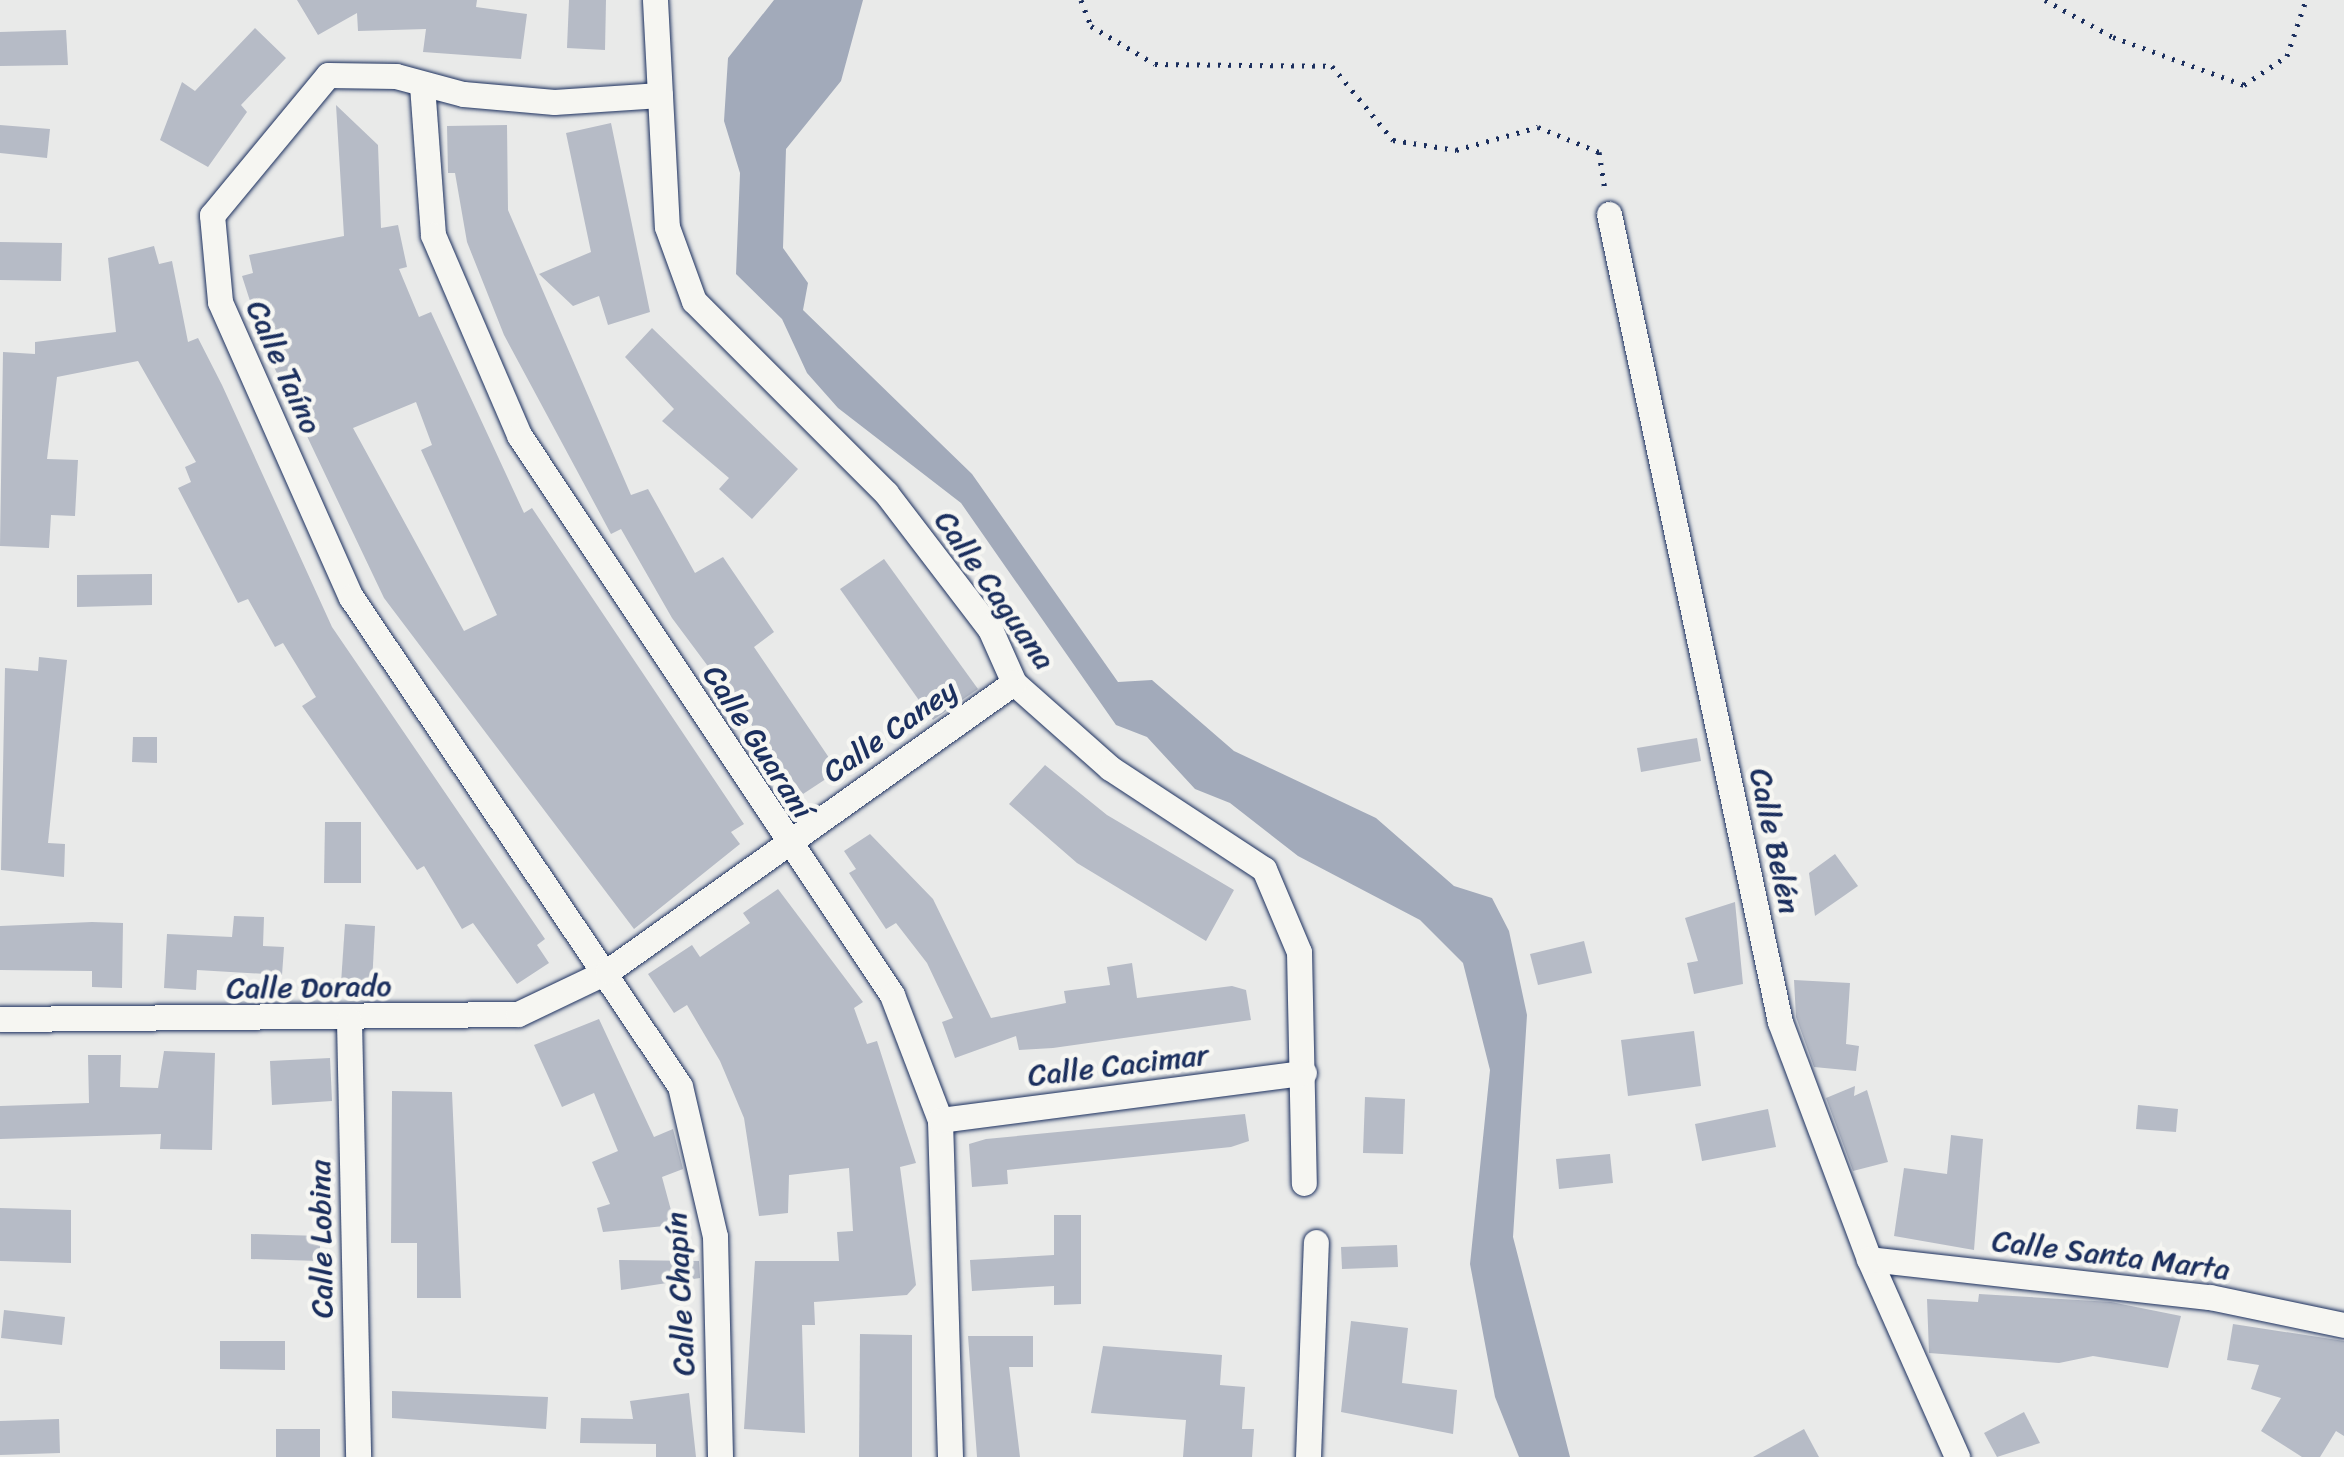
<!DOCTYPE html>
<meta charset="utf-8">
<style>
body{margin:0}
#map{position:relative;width:2344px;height:1457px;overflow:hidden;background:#e9eae9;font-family:Sriracha,sans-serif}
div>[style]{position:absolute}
.water>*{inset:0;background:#a2aaba}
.building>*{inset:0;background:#b6bbc6}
.path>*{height:5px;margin-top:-2.5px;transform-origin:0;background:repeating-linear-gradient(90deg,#1b2f5e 0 2.5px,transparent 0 10.5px)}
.roads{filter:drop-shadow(0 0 2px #1b2f5e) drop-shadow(0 0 2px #1b2f5e)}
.minor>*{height:25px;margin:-12.5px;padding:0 12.5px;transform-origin:12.5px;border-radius:12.5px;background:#f6f6f2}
span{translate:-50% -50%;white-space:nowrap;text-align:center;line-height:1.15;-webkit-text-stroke:9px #f6f6f2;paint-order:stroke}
.street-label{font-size:30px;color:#1b2f5e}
</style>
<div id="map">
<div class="water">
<div style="clip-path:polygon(774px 0,863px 0,841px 81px,786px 149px,783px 248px,808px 283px,803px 310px,972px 474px,1118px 682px,1152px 680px,1234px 751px,1376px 818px,1454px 886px,1492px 898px,1509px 931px,1527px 1015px,1513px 1237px,1570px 1457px,1519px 1457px,1495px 1397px,1470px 1264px,1490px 1070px,1463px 963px,1420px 920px,1298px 856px,1230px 803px,1195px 789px,1147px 737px,1116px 725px,961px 503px,838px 408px,807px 373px,782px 319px,736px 274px,740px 173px,724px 121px,728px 58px)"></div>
</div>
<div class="building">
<div style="clip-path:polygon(297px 0,477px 0,476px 7px,527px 14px,521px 59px,423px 52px,426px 29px,358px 31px,357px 13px,318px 35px)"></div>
<div style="clip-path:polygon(569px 0,606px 0,605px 50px,567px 48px)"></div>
<div style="clip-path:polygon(255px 28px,286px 58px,241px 105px,247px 112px,208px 167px,160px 140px,182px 82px,195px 91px)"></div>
<div style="clip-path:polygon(66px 30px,68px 65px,0 66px,0 32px)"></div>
<div style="clip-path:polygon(evenodd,336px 105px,378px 145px,381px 228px,398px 225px,407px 267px,399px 269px,419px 317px,431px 312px,524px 513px,532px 508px,744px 824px,731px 832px,740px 844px,634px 929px,384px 598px,265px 348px,242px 276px,253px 273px,249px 255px,344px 236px,336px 105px,416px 402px,432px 445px,421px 450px,497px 615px,464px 631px,353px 428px,416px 402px)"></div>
<div style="clip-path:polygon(611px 123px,650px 312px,608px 325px,599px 296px,573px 306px,539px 274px,591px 252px,566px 133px)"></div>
<div style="clip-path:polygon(0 125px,50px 129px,47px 158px,0 153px)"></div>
<div style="clip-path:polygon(507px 125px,508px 210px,631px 495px,648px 489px,695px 573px,723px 557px,774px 632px,754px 647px,838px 771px,803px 794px,672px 618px,621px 529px,611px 534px,504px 335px,467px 242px,455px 173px,448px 173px,447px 126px)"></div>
<div style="clip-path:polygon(0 242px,62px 243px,61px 281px,0 280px)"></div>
<div style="clip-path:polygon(154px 246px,159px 264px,172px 261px,188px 342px,198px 338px,222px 385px,332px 627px,545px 939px,537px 945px,549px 963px,517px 984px,473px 923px,462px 929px,424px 866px,417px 870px,302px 706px,316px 697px,283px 643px,275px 647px,248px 599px,238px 603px,178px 488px,191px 482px,185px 467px,196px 462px,138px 361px,57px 377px,47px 459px,78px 460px,75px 516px,51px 515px,49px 548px,0 546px,3px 352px,35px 354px,35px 342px,116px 332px,108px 258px)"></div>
<div style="clip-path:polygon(652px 328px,798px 469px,752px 519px,719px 489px,729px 478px,662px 421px,674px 409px,625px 357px)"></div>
<div style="clip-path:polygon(884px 559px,978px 689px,933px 720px,840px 589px)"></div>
<div style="clip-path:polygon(152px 574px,152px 605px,77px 607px,77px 575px)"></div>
<div style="clip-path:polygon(39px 657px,67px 660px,48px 843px,65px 844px,64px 877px,1px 870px,5px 668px,38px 671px)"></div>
<div style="clip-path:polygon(133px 737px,157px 737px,157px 763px,132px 762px)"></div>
<div style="clip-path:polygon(1697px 738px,1701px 761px,1641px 772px,1637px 748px)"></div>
<div style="clip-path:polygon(1045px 765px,1107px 815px,1234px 890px,1206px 941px,1077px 863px,1009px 804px)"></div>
<div style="clip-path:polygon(325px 822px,361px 822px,361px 883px,324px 883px)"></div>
<div style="clip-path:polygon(870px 834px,933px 899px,991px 1018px,1066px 1003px,1064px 991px,1110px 985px,1107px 967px,1132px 963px,1137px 998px,1232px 986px,1246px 990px,1251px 1020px,1053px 1048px,1019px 1050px,1016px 1036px,955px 1058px,942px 1022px,953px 1018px,927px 963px,896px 923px,886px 929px,849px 873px,856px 869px,844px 851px)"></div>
<div style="clip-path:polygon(1835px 854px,1858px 886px,1815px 916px,1809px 873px)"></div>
<div style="clip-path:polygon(778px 889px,863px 1002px,854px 1008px,867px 1044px,877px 1041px,916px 1163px,900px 1167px,916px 1285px,907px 1295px,814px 1302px,815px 1325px,802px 1325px,805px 1433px,744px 1429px,755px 1261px,839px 1261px,837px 1232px,853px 1231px,849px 1168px,789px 1175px,788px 1213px,759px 1216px,744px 1118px,720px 1061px,687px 1005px,674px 1013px,648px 974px,692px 945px,700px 957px,750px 923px,743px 913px)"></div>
<div style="clip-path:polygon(1735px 902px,1743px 984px,1694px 994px,1687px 963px,1698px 961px,1685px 918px)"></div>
<div style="clip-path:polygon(234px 916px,264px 917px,263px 946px,284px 947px,282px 975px,197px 970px,196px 990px,164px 988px,167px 934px,232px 937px)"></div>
<div style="clip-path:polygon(92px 922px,123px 923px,122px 988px,92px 987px,92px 971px,0 970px,0 926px)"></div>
<div style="clip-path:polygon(345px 924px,375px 926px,372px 984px,341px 983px)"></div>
<div style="clip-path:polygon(1584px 941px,1592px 973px,1538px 985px,1530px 954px)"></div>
<div style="clip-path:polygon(1794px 980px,1850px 983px,1846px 1044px,1859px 1046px,1856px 1071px,1814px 1067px,1796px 1017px)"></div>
<div style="clip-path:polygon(599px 1019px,654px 1137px,673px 1129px,683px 1169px,662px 1177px,675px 1225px,603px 1232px,597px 1208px,610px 1204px,592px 1162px,618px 1151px,594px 1093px,562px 1107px,534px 1045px)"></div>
<div style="clip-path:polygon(1694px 1031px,1701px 1086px,1628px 1096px,1621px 1040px)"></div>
<div style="clip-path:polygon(164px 1051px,215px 1053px,212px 1150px,160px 1149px,161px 1134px,0 1139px,0 1106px,89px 1103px,88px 1055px,121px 1055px,120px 1087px,158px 1088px)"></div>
<div style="clip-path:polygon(330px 1058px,332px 1101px,272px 1105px,270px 1061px)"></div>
<div style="clip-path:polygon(1855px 1086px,1854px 1096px,1867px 1090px,1888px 1162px,1853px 1171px,1826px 1098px)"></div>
<div style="clip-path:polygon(392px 1091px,452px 1092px,461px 1298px,417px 1298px,417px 1243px,391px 1243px)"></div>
<div style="clip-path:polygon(1365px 1097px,1405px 1099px,1403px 1154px,1363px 1153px)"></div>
<div style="clip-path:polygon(2138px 1105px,2178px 1109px,2176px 1132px,2136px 1129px)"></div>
<div style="clip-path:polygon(1768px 1109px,1776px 1147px,1702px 1161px,1695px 1124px)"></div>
<div style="clip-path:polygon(1245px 1114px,1249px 1141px,1231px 1147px,1007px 1170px,1008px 1184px,972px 1187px,969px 1144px,986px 1139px)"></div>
<div style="clip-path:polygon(1951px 1135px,1983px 1139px,1974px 1250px,1894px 1236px,1904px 1168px,1947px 1174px)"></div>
<div style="clip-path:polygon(1610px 1154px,1613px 1183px,1559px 1189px,1556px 1159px)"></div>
<div style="clip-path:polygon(0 1208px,71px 1210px,71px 1263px,0 1261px)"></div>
<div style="clip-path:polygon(1054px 1215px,1081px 1215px,1081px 1304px,1054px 1305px,1054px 1286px,972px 1291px,970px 1260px,1054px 1255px)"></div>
<div style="clip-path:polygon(251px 1234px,320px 1236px,320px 1261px,251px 1259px)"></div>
<div style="clip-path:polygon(1397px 1245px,1398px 1267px,1342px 1269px,1341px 1247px)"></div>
<div style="clip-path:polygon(619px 1260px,699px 1261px,700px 1278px,621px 1290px)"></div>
<div style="clip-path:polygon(1979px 1294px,2111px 1302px,2181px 1316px,2168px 1368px,2093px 1356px,2059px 1363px,1929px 1353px,1927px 1299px,1978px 1302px)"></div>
<div style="clip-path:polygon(4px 1310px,65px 1317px,62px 1345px,1px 1338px)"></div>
<div style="clip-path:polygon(1351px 1321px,1408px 1328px,1402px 1383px,1457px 1390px,1453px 1434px,1341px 1412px)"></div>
<div style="clip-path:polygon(2233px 1324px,2344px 1341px,2344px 1436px,2336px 1431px,2320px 1457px,2302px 1457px,2261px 1431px,2281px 1398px,2251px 1389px,2259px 1365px,2227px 1360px)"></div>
<div style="clip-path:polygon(860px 1334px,912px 1335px,912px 1457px,859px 1457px)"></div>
<div style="clip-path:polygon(968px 1336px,1033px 1336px,1033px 1367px,1009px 1367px,1020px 1457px,977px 1457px)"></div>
<div style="clip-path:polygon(220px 1341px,285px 1341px,285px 1370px,220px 1369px)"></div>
<div style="clip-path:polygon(1103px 1346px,1222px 1355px,1220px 1385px,1245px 1387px,1242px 1429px,1254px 1429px,1252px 1457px,1183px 1457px,1186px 1420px,1091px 1413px)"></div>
<div style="clip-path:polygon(392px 1391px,548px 1397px,546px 1429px,392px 1418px)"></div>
<div style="clip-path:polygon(689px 1393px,696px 1457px,656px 1457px,656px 1444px,580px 1443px,581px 1418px,633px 1419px,630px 1401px)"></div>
<div style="clip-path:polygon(2024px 1412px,2040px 1443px,1997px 1457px,1984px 1433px)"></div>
<div style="clip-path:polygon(59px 1419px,60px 1453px,0 1455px,0 1421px)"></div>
<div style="clip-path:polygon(276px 1429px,320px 1429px,320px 1457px,276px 1457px)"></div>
<div style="clip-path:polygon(1804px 1429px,1819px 1457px,1753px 1457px)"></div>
</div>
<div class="path">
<div style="left:1081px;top:0;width:28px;rotate:69deg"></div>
<div style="left:1091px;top:26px;width:74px;rotate:30.7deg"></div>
<div style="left:1155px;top:64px;width:177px;rotate:0.6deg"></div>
<div style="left:1332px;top:66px;width:96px;rotate:50.5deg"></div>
<div style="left:1393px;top:140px;width:64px;rotate:9deg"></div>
<div style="left:1456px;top:150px;width:85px;rotate:-15.7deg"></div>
<div style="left:1538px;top:127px;width:66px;rotate:22.3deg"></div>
<div style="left:1599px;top:152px;width:39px;rotate:81deg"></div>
<div style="left:2045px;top:0;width:77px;rotate:28.6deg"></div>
<div style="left:2113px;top:37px;width:140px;rotate:20.1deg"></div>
<div style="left:2244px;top:85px;width:52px;rotate:-34deg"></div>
<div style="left:2287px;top:56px;width:59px;rotate:-71.3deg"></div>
</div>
<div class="roads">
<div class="minor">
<div style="left:655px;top:0;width:227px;rotate:87deg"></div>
<div style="left:667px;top:227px;width:79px;rotate:70deg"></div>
<div style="left:694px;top:301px;width:272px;rotate:45deg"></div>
<div style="left:886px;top:493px;width:171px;rotate:52.6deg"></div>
<div style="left:990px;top:629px;width:59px;rotate:66deg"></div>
<div style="left:1014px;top:683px;width:128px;rotate:41.5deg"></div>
<div style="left:1110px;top:768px;width:184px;rotate:33.3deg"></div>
<div style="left:1264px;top:869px;width:90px;rotate:67.1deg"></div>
<div style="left:1299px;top:952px;width:231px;rotate:88.8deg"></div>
<div style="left:422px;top:85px;width:150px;rotate:85.8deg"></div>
<div style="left:433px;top:235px;width:218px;rotate:66.7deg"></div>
<div style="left:519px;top:435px;width:673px;rotate:56.33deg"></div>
<div style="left:892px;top:995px;width:134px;rotate:69deg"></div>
<div style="left:940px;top:1120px;width:337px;rotate:88.3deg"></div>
<div style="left:660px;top:95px;width:106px;rotate:176.2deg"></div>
<div style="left:554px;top:102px;width:91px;rotate:-175deg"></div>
<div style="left:463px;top:94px;width:69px;rotate:-165deg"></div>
<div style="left:396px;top:76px;width:68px;rotate:-179.2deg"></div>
<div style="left:328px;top:75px;width:182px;rotate:129.6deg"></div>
<div style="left:212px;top:215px;width:87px;rotate:84.7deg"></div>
<div style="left:220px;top:302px;width:323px;rotate:66.1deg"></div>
<div style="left:351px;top:597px;width:589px;rotate:56.07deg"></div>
<div style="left:680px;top:1086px;width:154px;rotate:76.9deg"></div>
<div style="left:715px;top:1236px;width:221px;rotate:88.7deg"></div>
<div style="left:1609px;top:214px;width:826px;rotate:78.05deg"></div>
<div style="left:1780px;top:1022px;width:253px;rotate:69.4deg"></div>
<div style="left:1869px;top:1259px;width:217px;rotate:66deg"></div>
<div style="left:0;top:1019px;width:518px;rotate:-0.55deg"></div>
<div style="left:518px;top:1014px;width:100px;rotate:-25.5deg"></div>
<div style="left:608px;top:971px;width:498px;rotate:-35.4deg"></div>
<div style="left:349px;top:1020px;width:437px;rotate:88.8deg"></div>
<div style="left:940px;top:1120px;width:367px;rotate:-7.4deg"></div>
<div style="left:1869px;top:1259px;width:343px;rotate:6.4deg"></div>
<div style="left:2210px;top:1297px;width:137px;rotate:11.8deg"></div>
<div style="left:1308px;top:1457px;width:215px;rotate:-87.9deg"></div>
</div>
</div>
<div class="street-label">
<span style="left:284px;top:367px;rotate:66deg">Calle Taíno</span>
<span style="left:995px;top:590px;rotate:55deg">Calle Caguana</span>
<span style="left:890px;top:731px;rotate:-35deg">Calle Caney</span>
<span style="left:758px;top:742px;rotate:57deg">Calle Guaraní</span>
<span style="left:1775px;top:841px;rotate:78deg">Calle Belén</span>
<span style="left:309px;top:987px;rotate:-1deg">Calle Dorado</span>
<span style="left:1118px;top:1065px;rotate:-7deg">Calle Cacimar</span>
<span style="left:321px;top:1239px;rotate:-91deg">Calle Lobina</span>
<span style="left:2111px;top:1255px;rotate:7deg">Calle Santa Marta</span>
<span style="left:680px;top:1294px;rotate:-93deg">Calle Chapín</span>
</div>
</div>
